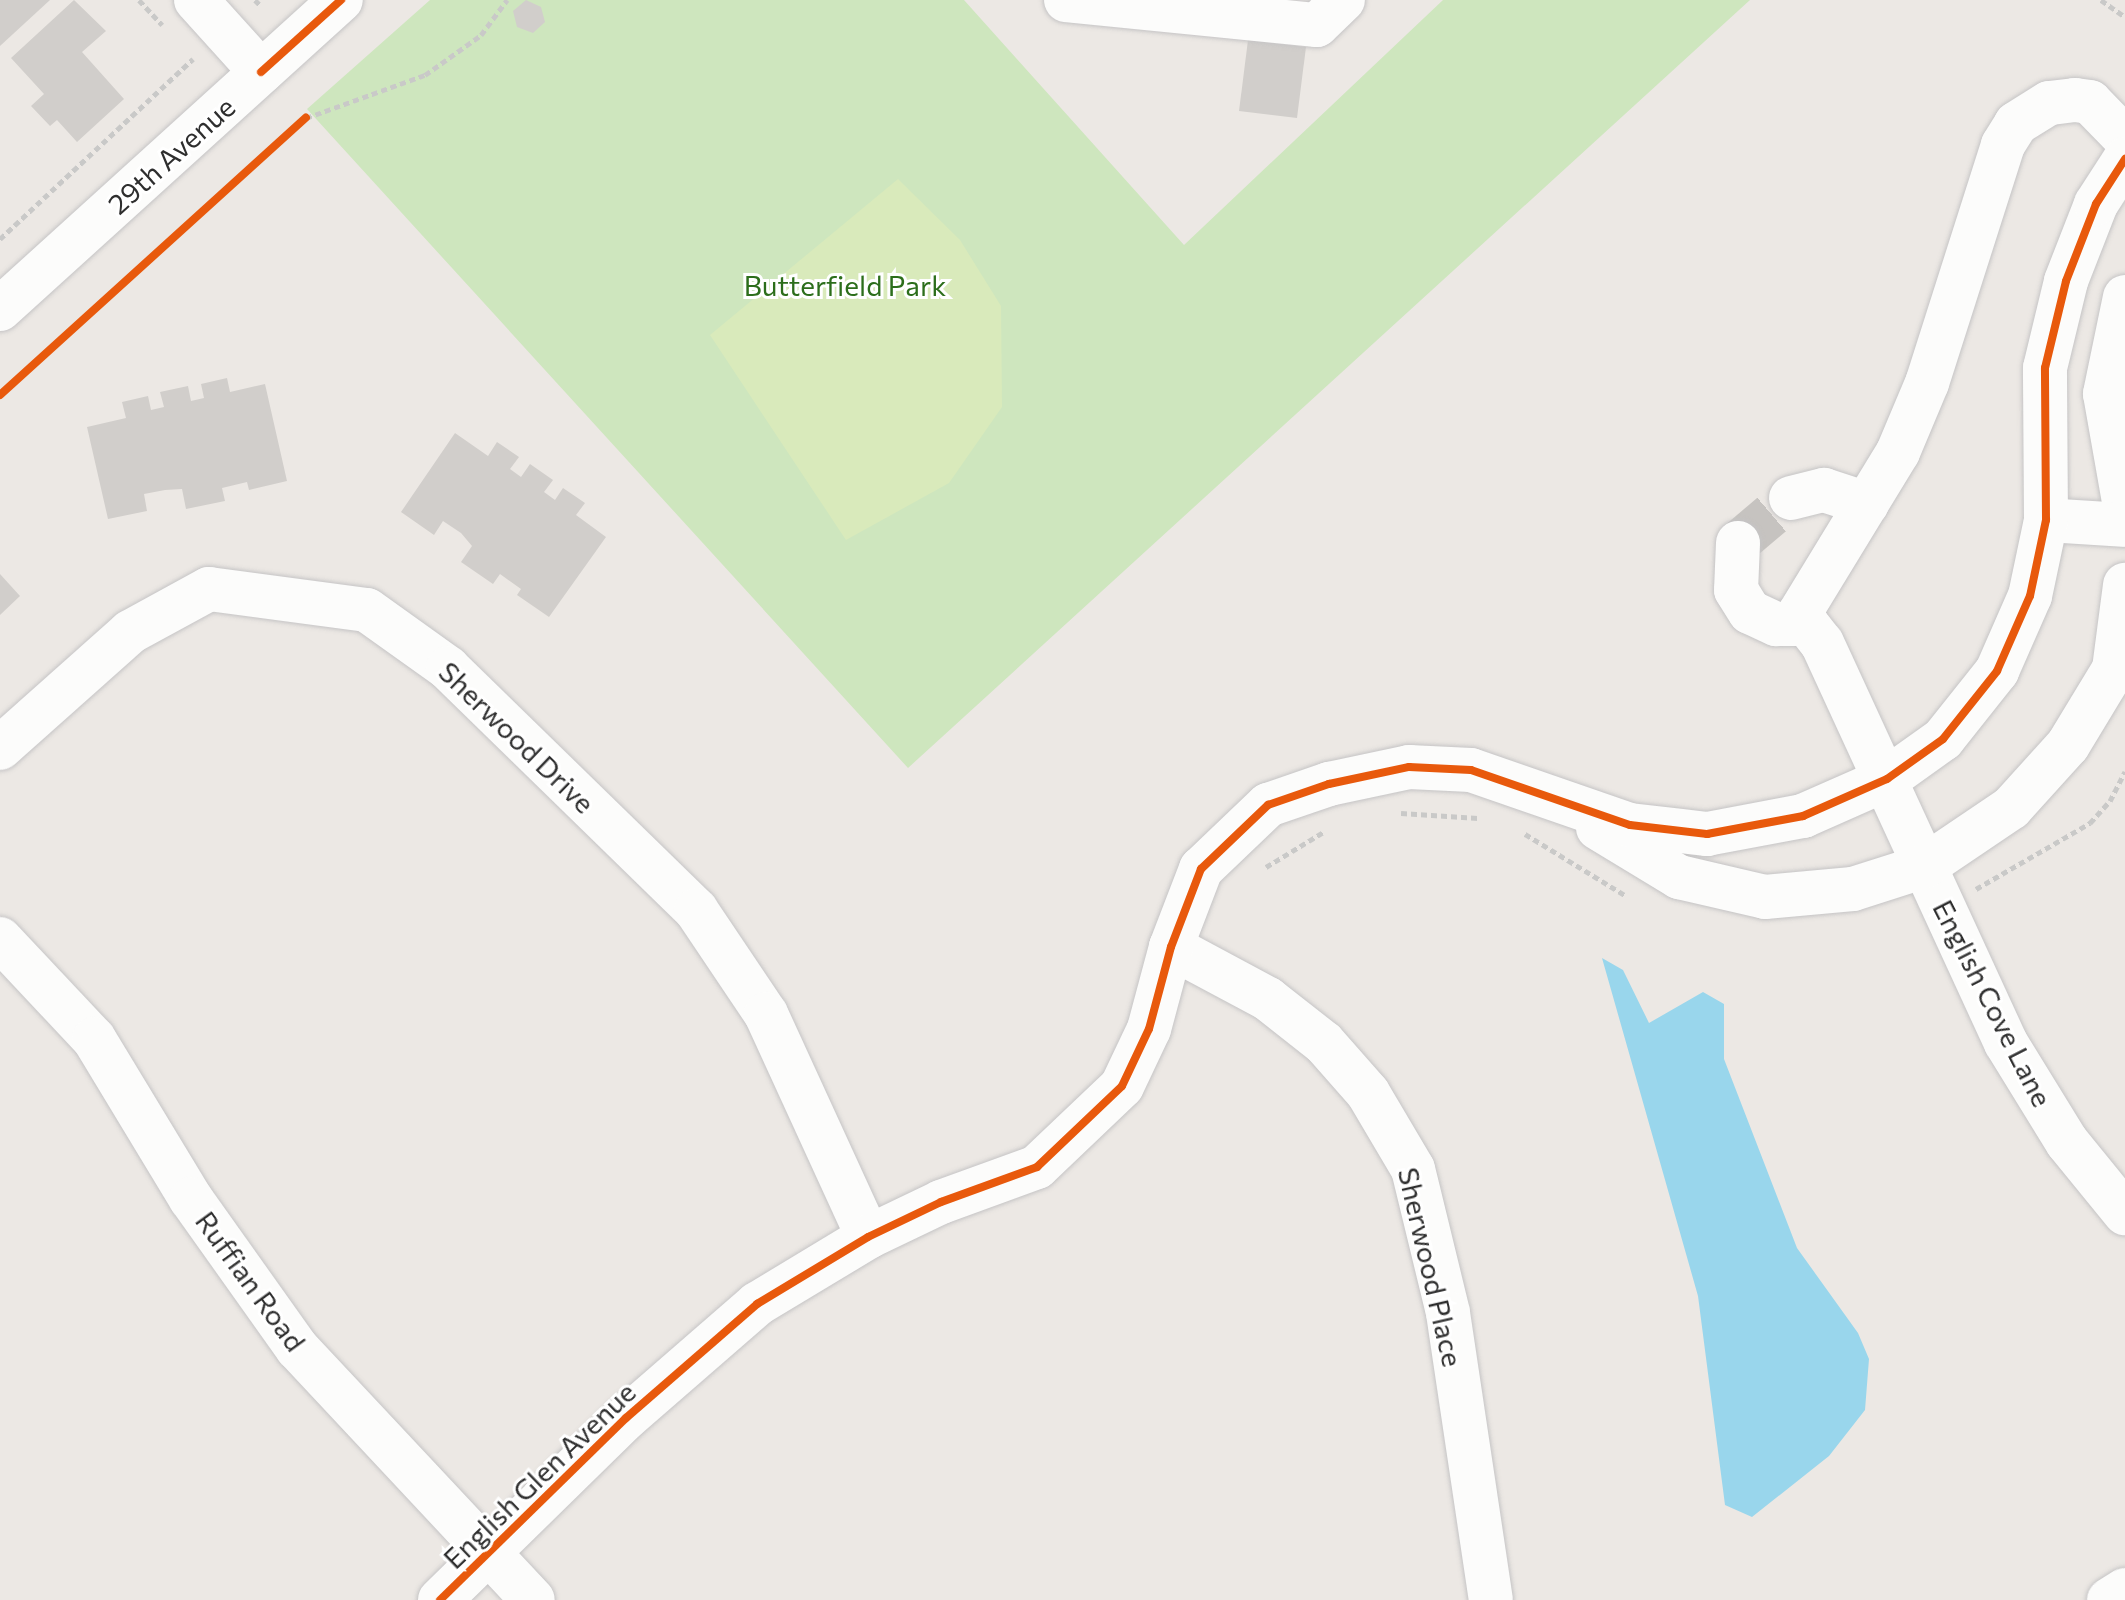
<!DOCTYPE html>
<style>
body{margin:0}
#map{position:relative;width:2125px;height:1600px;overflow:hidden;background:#ece8e4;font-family:Commissioner,sans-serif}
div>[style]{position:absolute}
.green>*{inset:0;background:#cee6be}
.pitch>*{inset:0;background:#d9eabb}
.water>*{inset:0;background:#99d6ec}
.building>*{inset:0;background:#d1cecb}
.minor-tunnel>*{height:44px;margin-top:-22px;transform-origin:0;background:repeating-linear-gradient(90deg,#c6c3c0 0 44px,transparent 0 66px)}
.path>*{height:5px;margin-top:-2.5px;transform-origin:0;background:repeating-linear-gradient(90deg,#c9c9c8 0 6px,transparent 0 10px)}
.roads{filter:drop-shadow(0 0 2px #c5c4c5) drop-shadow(0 0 2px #c5c4c5)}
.minor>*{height:44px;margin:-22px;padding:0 22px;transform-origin:22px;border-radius:22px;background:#fcfcfb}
.cycleway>*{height:8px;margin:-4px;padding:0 4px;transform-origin:4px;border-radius:4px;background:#e8590c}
span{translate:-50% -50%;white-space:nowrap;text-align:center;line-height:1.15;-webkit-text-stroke:6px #fff;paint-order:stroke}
.street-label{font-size:28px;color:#2e2e2e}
.park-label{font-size:28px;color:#2c6e1b}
</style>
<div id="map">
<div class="green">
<div style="clip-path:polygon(430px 0,964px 0,1184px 245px,1443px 0,1750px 0,908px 768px,307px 109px)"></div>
</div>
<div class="pitch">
<div style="clip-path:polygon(898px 179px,960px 240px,1001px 306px,1002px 407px,949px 483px,846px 540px,710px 335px)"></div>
</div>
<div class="water">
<div style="clip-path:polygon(1602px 958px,1623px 970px,1649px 1023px,1703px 992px,1724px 1004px,1724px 1059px,1797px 1248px,1858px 1333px,1869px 1359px,1865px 1410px,1829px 1456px,1752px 1517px,1725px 1505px,1698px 1296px)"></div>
</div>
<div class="building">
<div style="clip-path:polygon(0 0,50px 0,0 46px)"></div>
<div style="clip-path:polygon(74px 0,106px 31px,82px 52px,124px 99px,77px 142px,57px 120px,50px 126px,31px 106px,44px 94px,11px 58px)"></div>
<div style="clip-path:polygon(526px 0,541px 7px,545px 22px,533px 33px,517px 27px,513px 11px)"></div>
<div style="clip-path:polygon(1248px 40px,1306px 47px,1297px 118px,1239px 111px)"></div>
<div style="clip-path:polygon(227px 378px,230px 392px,265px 384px,287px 481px,249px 490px,247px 482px,222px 488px,225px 501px,186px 509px,182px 489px,165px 490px,144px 494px,147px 511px,108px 519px,87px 427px,126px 418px,122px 402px,148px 396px,151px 410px,164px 407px,160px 392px,188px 386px,191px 401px,204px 398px,201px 384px)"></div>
<div style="clip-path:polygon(455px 433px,488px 456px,497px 442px,519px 457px,510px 469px,521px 477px,530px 464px,553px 480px,544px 492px,555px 500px,563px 488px,585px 503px,576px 515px,606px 537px,549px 617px,517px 595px,521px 589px,500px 574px,493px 584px,461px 562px,472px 546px,461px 533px,443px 521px,434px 535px,401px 512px)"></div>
<div style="clip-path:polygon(0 574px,20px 596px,0 615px)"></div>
</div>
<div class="minor-tunnel">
<div style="left:1738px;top:543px;width:70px;rotate:-40.3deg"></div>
</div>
<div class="path">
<div style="left:139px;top:0;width:34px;rotate:47deg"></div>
<div style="left:255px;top:0;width:6px;rotate:45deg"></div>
<div style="left:2101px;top:0;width:29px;rotate:35deg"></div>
<div style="left:306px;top:118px;width:127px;rotate:-19.9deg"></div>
<div style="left:425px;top:75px;width:69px;rotate:-35.5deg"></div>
<div style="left:481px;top:35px;width:44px;rotate:-53.4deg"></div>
<div style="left:0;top:239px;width:264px;rotate:-43deg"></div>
<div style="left:1401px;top:813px;width:77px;rotate:3.7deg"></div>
<div style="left:1525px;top:834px;width:119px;rotate:31.5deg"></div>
<div style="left:1266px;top:867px;width:69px;rotate:-31.4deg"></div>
<div style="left:1976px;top:889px;width:132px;rotate:-30.1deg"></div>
<div style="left:2090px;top:823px;width:30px;rotate:-48deg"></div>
<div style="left:2110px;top:801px;width:33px;rotate:-63deg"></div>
</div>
<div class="roads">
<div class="minor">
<div style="left:196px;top:0;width:97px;rotate:47.9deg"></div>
<div style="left:1066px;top:0;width:252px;rotate:5.7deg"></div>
<div style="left:1317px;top:25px;width:36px;rotate:-44deg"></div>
<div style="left:2125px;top:138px;width:50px;rotate:-134.2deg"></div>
<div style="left:2090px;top:102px;width:15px;rotate:-172deg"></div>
<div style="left:2075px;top:100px;width:26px;rotate:173deg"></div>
<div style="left:2049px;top:103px;width:39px;rotate:148deg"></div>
<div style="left:2016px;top:124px;width:25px;rotate:122deg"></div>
<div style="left:2003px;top:145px;width:250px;rotate:107.7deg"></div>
<div style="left:1927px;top:383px;width:75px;rotate:112.8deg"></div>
<div style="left:1898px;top:452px;width:190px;rotate:121.4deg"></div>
<div style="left:1799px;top:614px;width:37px;rotate:52deg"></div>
<div style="left:1822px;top:643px;width:440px;rotate:65.3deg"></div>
<div style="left:2006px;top:1043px;width:116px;rotate:58.4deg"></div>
<div style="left:2067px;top:1142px;width:92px;rotate:50.8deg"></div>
<div style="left:2125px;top:297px;width:99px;rotate:101.7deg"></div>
<div style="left:2105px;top:394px;width:115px;rotate:80deg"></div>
<div style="left:0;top:309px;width:460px;rotate:-42.2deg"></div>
<div style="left:1791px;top:498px;width:34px;rotate:-14deg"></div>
<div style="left:1824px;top:490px;width:45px;rotate:18deg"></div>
<div style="left:2046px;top:520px;width:79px;rotate:3.6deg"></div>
<div style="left:1738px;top:543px;width:47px;rotate:92.4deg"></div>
<div style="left:1736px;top:590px;width:26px;rotate:58deg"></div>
<div style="left:1750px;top:612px;width:29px;rotate:25deg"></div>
<div style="left:1776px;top:624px;width:31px"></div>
<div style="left:0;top:748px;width:174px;rotate:-41.7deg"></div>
<div style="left:130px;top:632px;width:90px;rotate:-28.6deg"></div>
<div style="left:209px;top:589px;width:159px;rotate:7.6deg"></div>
<div style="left:367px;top:610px;width:100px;rotate:35.6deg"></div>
<div style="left:448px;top:668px;width:347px;rotate:44.3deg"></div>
<div style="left:696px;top:910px;width:125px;rotate:56.1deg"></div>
<div style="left:766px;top:1014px;width:245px;rotate:65.4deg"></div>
<div style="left:1598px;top:828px;width:95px;rotate:31.2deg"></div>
<div style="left:1679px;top:877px;width:88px;rotate:13.1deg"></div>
<div style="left:1765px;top:897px;width:88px;rotate:-5.2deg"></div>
<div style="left:1853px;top:889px;width:76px;rotate:-17.7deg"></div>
<div style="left:1925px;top:866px;width:104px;rotate:-34deg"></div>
<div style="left:2011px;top:808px;width:85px;rotate:-47.9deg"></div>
<div style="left:2068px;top:745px;width:89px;rotate:-58.8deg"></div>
<div style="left:2114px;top:669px;width:85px;rotate:-82.5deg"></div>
<div style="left:0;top:939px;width:137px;rotate:46.8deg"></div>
<div style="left:94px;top:1039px;width:187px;rotate:58.8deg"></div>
<div style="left:191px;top:1199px;width:183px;rotate:54.6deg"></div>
<div style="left:297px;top:1348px;width:345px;rotate:46.9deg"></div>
<div style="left:1171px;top:947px;width:110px;rotate:28.2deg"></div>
<div style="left:1268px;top:999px;width:71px;rotate:38.2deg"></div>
<div style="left:1324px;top:1043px;width:67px;rotate:48.7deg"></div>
<div style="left:1368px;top:1093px;width:88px;rotate:59.4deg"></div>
<div style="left:1413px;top:1169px;width:148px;rotate:76.3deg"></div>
<div style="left:1448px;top:1313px;width:290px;rotate:81.5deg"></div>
<div style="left:440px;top:1600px;width:260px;rotate:-44.4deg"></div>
<div style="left:626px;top:1418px;width:174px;rotate:-41deg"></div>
<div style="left:757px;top:1304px;width:130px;rotate:-31.1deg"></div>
<div style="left:868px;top:1237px;width:81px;rotate:-25.6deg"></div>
<div style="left:941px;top:1202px;width:102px;rotate:-20deg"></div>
<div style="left:1037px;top:1167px;width:117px;rotate:-43.6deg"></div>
<div style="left:1122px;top:1086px;width:63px;rotate:-64.7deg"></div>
<div style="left:1149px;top:1029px;width:85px;rotate:-75deg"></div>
<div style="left:1171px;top:947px;width:84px;rotate:-69deg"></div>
<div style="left:1201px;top:869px;width:93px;rotate:-43.7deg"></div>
<div style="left:1268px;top:805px;width:65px;rotate:-19deg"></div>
<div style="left:1329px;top:784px;width:82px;rotate:-12deg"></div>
<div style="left:1409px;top:767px;width:62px;rotate:2.8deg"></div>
<div style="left:1471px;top:770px;width:168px;rotate:19.1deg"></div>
<div style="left:1630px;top:825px;width:78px;rotate:6.7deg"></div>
<div style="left:1707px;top:834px;width:98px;rotate:-10.6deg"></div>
<div style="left:1803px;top:816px;width:92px;rotate:-23.8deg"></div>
<div style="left:1887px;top:779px;width:69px;rotate:-35.5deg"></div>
<div style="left:1943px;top:739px;width:87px;rotate:-51.5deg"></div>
<div style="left:1997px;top:671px;width:82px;rotate:-66.3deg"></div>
<div style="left:2030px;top:596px;width:78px;rotate:-78.1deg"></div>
<div style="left:2046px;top:520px;width:152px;rotate:-90.4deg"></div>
<div style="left:2045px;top:368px;width:89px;rotate:-76.4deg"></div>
<div style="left:2066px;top:281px;width:83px;rotate:-68.7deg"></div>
<div style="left:2096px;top:204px;width:54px;rotate:-57.2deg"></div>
<div style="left:2109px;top:1600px;width:19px;rotate:-32deg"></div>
</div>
</div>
<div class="cycleway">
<div style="left:261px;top:72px;width:108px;rotate:-42deg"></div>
<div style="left:0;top:395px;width:413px;rotate:-42.2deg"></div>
<div style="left:440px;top:1600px;width:260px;rotate:-44.4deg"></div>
<div style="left:626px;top:1418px;width:174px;rotate:-41deg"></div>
<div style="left:757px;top:1304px;width:130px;rotate:-31.1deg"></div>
<div style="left:868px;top:1237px;width:81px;rotate:-25.6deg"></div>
<div style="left:941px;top:1202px;width:102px;rotate:-20deg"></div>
<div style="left:1037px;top:1167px;width:117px;rotate:-43.6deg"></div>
<div style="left:1122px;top:1086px;width:63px;rotate:-64.7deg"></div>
<div style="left:1149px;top:1029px;width:85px;rotate:-75deg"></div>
<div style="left:1171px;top:947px;width:84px;rotate:-69deg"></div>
<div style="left:1201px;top:869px;width:93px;rotate:-43.7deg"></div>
<div style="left:1268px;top:805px;width:65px;rotate:-19deg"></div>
<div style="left:1329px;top:784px;width:82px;rotate:-12deg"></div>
<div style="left:1409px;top:767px;width:62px;rotate:2.8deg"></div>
<div style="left:1471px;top:770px;width:168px;rotate:19.1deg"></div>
<div style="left:1630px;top:825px;width:78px;rotate:6.7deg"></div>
<div style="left:1707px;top:834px;width:98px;rotate:-10.6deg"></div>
<div style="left:1803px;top:816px;width:92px;rotate:-23.8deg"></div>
<div style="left:1887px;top:779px;width:69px;rotate:-35.5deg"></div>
<div style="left:1943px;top:739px;width:87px;rotate:-51.5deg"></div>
<div style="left:1997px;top:671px;width:82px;rotate:-66.3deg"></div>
<div style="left:2030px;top:596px;width:78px;rotate:-78.1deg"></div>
<div style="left:2046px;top:520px;width:152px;rotate:-90.4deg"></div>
<div style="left:2045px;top:368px;width:89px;rotate:-76.4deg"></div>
<div style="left:2066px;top:281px;width:83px;rotate:-68.7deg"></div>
<div style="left:2096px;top:204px;width:54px;rotate:-57.2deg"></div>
</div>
<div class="street-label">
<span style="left:171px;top:155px;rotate:-42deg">29th Avenue</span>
<span style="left:517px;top:737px;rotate:44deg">Sherwood Drive</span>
<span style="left:1993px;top:1003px;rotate:63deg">English Cove Lane</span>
<span style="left:1431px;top:1267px;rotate:77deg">Sherwood Place</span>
<span style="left:251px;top:1281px;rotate:54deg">Ruffian Road</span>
<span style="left:539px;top:1475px;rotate:-44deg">English Glen Avenue</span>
</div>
<div class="park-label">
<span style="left:845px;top:285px">Butterfield Park</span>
</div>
</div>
